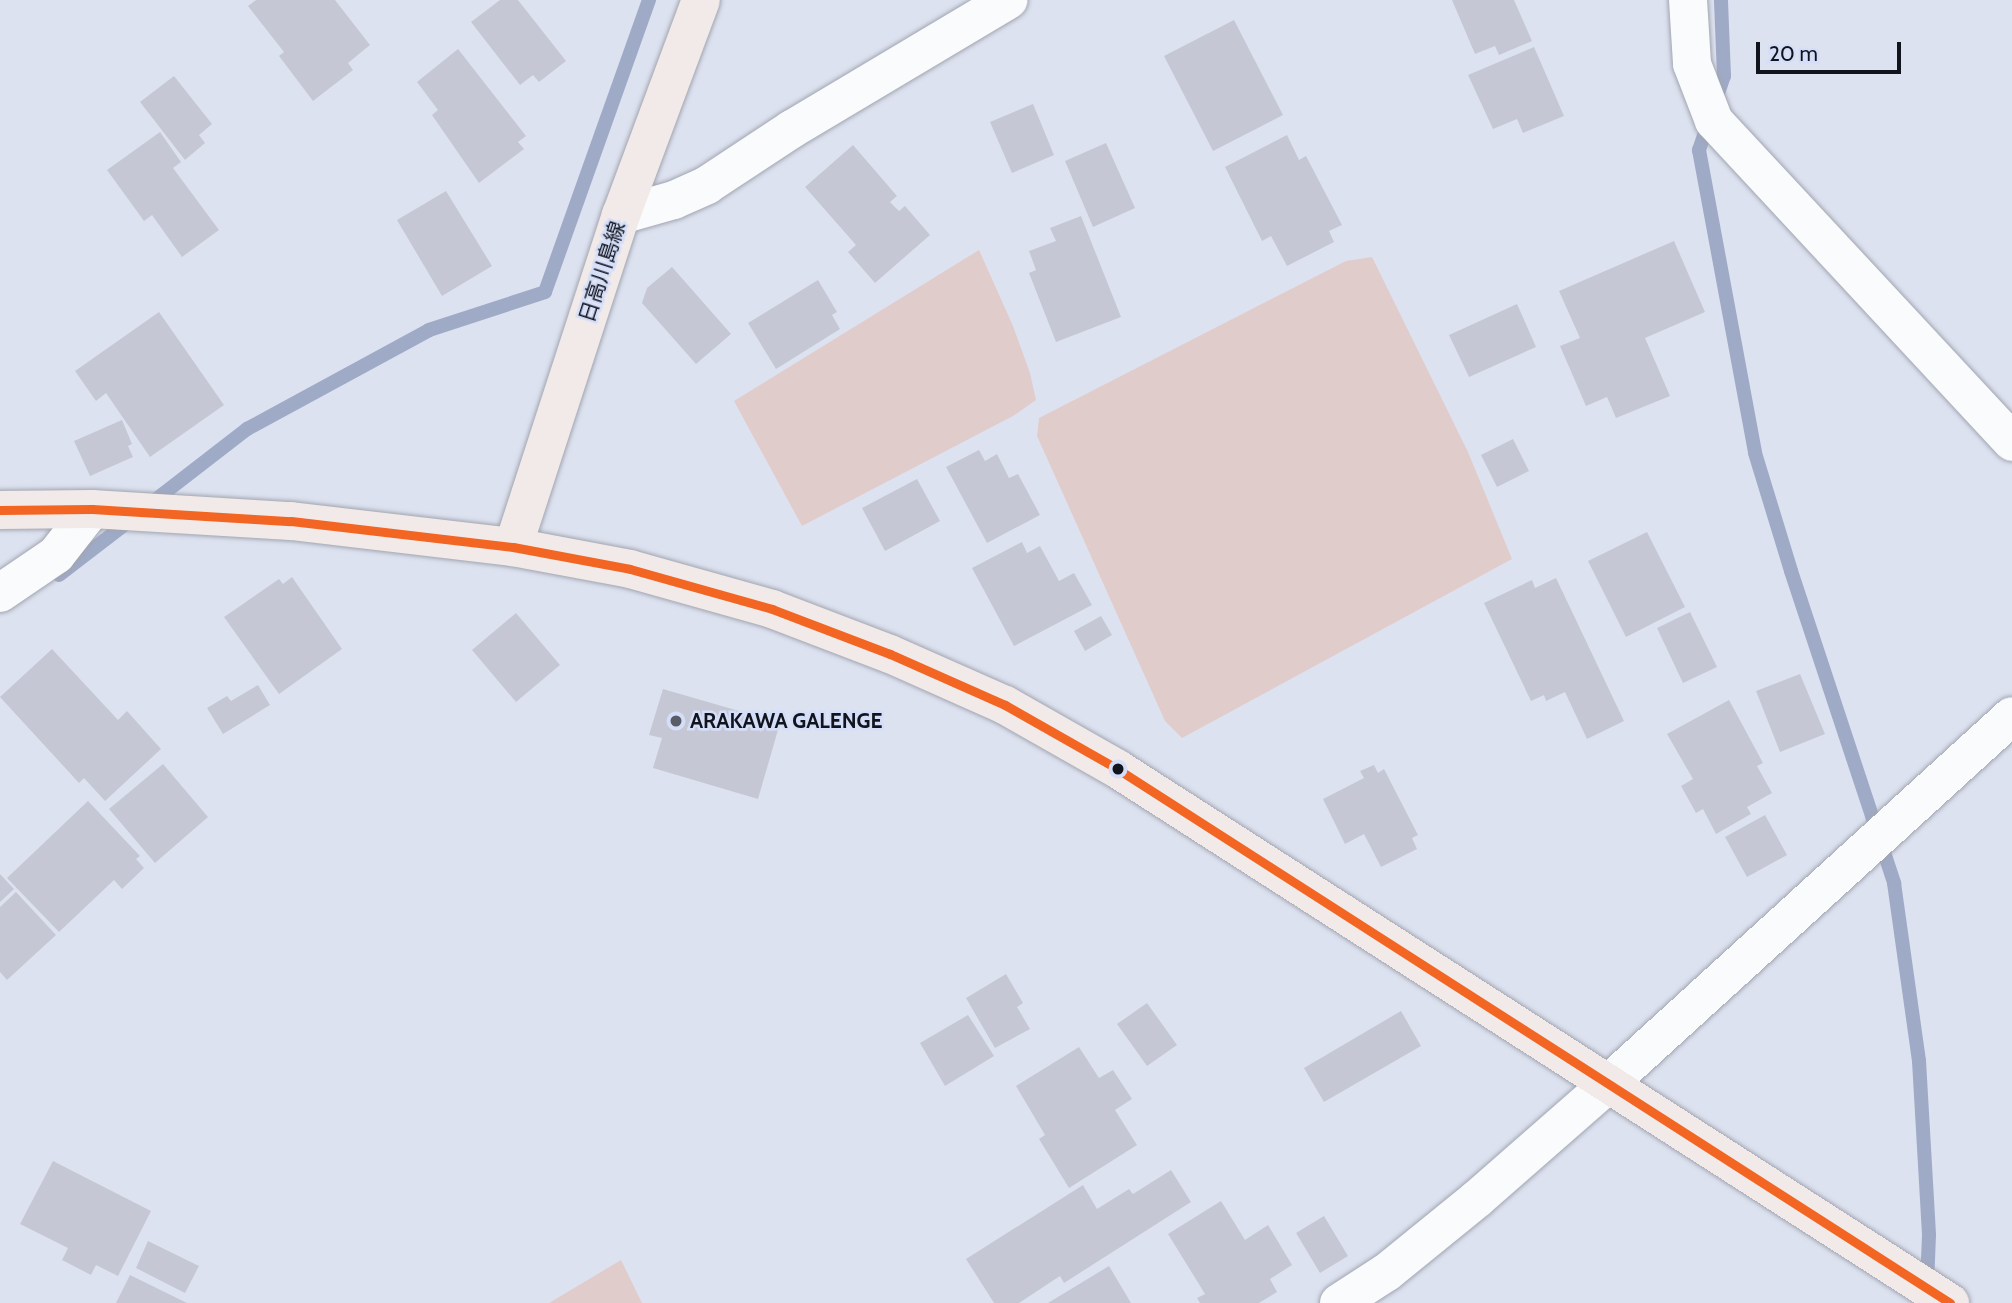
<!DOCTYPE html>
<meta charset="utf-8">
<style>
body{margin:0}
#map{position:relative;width:2012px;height:1303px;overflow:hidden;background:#dde2f0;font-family:Cabin,"Noto Sans JP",sans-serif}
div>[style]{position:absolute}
.green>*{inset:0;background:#e1cccc}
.stream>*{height:14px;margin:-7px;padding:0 7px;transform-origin:7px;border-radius:7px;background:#9faac7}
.building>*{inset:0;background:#c5c8d4}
.roads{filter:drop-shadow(0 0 2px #a1a5b0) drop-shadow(0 0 2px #a1a5b0)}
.street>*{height:38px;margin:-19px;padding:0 19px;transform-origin:19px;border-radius:19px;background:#fafbfd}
.primary>*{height:38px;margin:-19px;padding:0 19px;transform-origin:19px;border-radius:19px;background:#f1eae9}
.bus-1>*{height:9px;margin:-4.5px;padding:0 4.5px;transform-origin:4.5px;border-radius:4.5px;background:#f26522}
.dots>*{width:19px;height:19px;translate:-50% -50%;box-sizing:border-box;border:4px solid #d5def8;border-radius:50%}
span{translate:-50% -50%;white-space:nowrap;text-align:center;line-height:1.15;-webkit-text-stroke:5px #d5def8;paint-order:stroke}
.street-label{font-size:21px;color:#11141d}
.poi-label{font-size:21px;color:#11141d;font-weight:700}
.left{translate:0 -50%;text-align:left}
.scale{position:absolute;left:1756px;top:42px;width:145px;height:32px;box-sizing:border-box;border:4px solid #11141d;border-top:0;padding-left:9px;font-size:21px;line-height:24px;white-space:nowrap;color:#11141d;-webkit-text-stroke:5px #d5def8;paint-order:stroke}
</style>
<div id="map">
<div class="green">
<div style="clip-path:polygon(979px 250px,1013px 326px,1030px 373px,1036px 400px,1013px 416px,802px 526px,734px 401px)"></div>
<div style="clip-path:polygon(1372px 257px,1468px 452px,1512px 559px,1182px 738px,1165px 721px,1037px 436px,1039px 418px,1346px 261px)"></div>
<div style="clip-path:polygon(621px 1260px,642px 1303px,549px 1303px)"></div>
</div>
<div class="stream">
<div style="left:1715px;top:102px;width:28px;rotate:-71deg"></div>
<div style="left:1724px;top:76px;width:76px;rotate:-92.3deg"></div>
<div style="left:1709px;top:121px;width:31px;rotate:109deg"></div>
<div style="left:1699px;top:150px;width:308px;rotate:79.5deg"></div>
<div style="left:1755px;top:453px;width:123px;rotate:73deg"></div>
<div style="left:1791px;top:571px;width:329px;rotate:71.7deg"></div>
<div style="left:1894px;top:883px;width:180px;rotate:82deg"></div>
<div style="left:1919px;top:1061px;width:174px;rotate:86.7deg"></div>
<div style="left:1929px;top:1235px;width:50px;rotate:92.3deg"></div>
<div style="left:150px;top:504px;width:123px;rotate:-37.7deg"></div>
<div style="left:247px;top:429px;width:207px;rotate:-28.5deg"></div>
<div style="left:429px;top:330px;width:122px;rotate:-18.1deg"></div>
<div style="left:545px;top:292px;width:310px;rotate:-70.4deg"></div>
<div style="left:59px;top:575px;width:92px;rotate:-37.5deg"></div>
</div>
<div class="building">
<div style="clip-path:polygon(256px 0,335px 0,370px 45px,348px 63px,353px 70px,313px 101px,279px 56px,284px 52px,248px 6px)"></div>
<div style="clip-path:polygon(500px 0,518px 0,566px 61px,539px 82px,533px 75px,520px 85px,471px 22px)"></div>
<div style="clip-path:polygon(1452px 0,1514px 0,1532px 41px,1499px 55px,1495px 46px,1475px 54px)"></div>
<div style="clip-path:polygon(1234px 20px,1283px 115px,1213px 151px,1164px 56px)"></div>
<div style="clip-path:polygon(1534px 47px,1564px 116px,1523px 133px,1517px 119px,1493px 129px,1468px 75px)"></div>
<div style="clip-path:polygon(458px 49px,526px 136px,518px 142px,524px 149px,479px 183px,432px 115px,438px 110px,417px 82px)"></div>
<div style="clip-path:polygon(174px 76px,212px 124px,199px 135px,205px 143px,185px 160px,140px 102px)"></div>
<div style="clip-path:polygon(1033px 104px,1054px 155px,1012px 173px,990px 122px)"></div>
<div style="clip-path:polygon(160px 132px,181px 162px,173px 168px,219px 230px,182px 257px,152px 215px,144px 221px,107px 170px)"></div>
<div style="clip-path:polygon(1287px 135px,1299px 160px,1306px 156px,1342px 225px,1329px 231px,1334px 242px,1287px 266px,1271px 236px,1262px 241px,1225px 167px)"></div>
<div style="clip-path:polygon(1106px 143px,1135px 208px,1093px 227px,1065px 161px)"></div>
<div style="clip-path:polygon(853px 145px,897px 196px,890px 202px,899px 211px,905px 206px,930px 235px,875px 283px,848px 252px,856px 245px,805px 187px)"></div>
<div style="clip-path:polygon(446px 191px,492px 266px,442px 296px,397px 220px)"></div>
<div style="clip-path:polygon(1081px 216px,1121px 317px,1056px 342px,1029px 273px,1036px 270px,1029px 251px,1056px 241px,1050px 228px)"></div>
<div style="clip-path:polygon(1674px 241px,1705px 312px,1645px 338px,1670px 396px,1616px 418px,1607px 397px,1586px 406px,1560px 346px,1580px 338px,1559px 291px)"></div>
<div style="clip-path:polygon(672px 267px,731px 334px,696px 364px,642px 303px,647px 288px)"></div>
<div style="clip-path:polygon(818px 280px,837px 312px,832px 315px,840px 329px,776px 369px,748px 323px)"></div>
<div style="clip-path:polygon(1517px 304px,1536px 347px,1469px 377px,1449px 335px)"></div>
<div style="clip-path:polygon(159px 312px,224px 405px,150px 457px,106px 393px,96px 401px,75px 371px)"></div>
<div style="clip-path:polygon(122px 420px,132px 444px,128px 446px,133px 457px,90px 476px,74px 441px)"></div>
<div style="clip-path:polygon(1513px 439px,1529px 471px,1497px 487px,1481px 455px)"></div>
<div style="clip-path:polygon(979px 450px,985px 461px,997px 454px,1009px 478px,1018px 474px,1040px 515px,987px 543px,946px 467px)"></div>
<div style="clip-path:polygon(917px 479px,940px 521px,885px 551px,862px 508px)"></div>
<div style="clip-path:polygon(1647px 532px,1685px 607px,1626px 637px,1588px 561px)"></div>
<div style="clip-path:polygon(1022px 542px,1027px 553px,1040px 546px,1059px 581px,1074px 573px,1092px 605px,1014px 646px,972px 568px)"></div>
<div style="clip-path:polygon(292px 577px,342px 649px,279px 694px,224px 617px,279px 579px,283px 584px)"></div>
<div style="clip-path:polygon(1556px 578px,1624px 721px,1587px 739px,1565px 692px,1546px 701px,1544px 695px,1531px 701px,1484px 603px,1532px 580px,1535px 588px)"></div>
<div style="clip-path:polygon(1690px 612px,1717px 667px,1683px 683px,1657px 628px)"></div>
<div style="clip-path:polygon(516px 613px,560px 665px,516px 702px,472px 650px)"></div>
<div style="clip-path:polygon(1101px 616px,1112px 635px,1085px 651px,1074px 631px)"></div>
<div style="clip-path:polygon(52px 649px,118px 720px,127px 711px,161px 749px,105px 801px,84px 778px,79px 783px,0 697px)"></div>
<div style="clip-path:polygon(1800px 674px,1825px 734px,1780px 752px,1756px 691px)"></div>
<div style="clip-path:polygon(258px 685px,270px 705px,223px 734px,207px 708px,227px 696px,231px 701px)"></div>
<div style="clip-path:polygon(663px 689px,780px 723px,758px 799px,653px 768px,662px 738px,649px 735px)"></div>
<div style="clip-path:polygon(1729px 700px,1763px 763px,1757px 766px,1772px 793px,1747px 807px,1751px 814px,1716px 834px,1703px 809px,1696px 813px,1681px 786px,1693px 779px,1667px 734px)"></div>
<div style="clip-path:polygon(163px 764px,208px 817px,155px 863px,109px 809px)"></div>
<div style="clip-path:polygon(1374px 765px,1378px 773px,1384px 769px,1418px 835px,1412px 838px,1417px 849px,1381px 867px,1364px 834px,1345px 844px,1323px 799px,1364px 778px,1360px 771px)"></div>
<div style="clip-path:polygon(88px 801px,140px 856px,136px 859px,144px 868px,122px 889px,114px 880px,59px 932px,7px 878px)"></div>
<div style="clip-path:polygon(1765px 815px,1787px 855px,1747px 877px,1725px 837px)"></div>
<div style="clip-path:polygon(0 874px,14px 889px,0 902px)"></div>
<div style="clip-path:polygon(16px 892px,56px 935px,7px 980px,0 972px,0 907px)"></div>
<div style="clip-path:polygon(1006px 974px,1023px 1003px,1017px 1007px,1030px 1029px,995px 1048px,966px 998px)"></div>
<div style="clip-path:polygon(1147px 1003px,1177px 1045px,1147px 1066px,1117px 1024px)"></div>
<div style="clip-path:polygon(1401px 1011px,1421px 1046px,1324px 1102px,1304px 1068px)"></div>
<div style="clip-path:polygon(968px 1015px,994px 1056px,945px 1086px,920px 1043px)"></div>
<div style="clip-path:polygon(1079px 1047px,1099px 1078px,1113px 1070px,1132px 1099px,1115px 1110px,1137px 1145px,1069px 1188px,1039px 1139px,1045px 1135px,1016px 1086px)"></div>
<div style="clip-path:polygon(53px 1161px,151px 1211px,118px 1276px,96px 1265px,91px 1275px,62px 1260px,68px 1248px,20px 1224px)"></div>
<div style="clip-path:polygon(1171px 1170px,1191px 1202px,1064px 1283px,1060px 1276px,1019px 1303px,994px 1303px,966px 1259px,1083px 1185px,1097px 1209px,1129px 1189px,1133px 1194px)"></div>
<div style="clip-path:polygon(1221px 1201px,1245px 1240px,1268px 1225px,1292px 1265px,1270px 1279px,1277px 1292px,1259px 1303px,1200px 1303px,1197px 1298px,1205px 1294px,1168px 1234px)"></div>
<div style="clip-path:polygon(1324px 1216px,1348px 1256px,1320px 1273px,1296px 1233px)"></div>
<div style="clip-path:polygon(148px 1241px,199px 1266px,185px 1293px,136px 1268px)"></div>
<div style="clip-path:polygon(1109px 1266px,1131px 1303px,1048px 1303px)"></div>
<div style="clip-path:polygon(130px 1275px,187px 1303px,116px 1303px)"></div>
</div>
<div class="roads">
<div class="street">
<div style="left:1688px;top:0;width:64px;rotate:86.4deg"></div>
<div style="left:1692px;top:64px;width:61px;rotate:68.9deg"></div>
<div style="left:1714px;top:121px;width:438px;rotate:47.1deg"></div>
<div style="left:621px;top:215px;width:55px;rotate:-15.8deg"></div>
<div style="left:674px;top:200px;width:36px;rotate:-24deg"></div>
<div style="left:707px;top:185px;width:102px;rotate:-33.4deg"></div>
<div style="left:792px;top:129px;width:252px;rotate:-30.8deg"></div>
<div style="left:0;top:593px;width:68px;rotate:-34.2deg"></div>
<div style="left:56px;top:555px;width:58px;rotate:-52deg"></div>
<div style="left:1339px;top:1303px;width:57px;rotate:-32.9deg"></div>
<div style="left:1387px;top:1272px;width:117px;rotate:-39.1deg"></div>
<div style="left:1478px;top:1198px;width:173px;rotate:-41.2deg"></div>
<div style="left:1608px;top:1084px;width:546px;rotate:-42.33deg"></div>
</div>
<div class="primary">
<div style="left:0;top:510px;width:92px;rotate:-0.6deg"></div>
<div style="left:92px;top:509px;width:199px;rotate:3.5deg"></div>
<div style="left:291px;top:521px;width:224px;rotate:6.7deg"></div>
<div style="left:513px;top:547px;width:119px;rotate:10.6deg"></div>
<div style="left:630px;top:569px;width:148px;rotate:15.7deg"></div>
<div style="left:772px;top:609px;width:126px;rotate:20.9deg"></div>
<div style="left:890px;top:654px;width:126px;rotate:23.9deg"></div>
<div style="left:1005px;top:705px;width:128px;rotate:29.6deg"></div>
<div style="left:1116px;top:768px;width:991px;rotate:32.68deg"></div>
<div style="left:513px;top:547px;width:349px;rotate:-72deg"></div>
<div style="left:621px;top:215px;width:229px;rotate:-69.6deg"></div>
</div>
</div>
<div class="bus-1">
<div style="left:0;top:510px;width:92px;rotate:-0.6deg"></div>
<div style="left:92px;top:509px;width:199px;rotate:3.5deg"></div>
<div style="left:291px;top:521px;width:224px;rotate:6.7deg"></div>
<div style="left:513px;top:547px;width:119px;rotate:10.6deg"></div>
<div style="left:630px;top:569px;width:148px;rotate:15.7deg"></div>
<div style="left:772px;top:609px;width:126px;rotate:20.9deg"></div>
<div style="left:890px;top:654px;width:126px;rotate:23.9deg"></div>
<div style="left:1005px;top:705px;width:128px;rotate:29.6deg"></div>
<div style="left:1116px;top:768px;width:991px;rotate:32.68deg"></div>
</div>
<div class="dots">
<div style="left:676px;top:721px;background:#585c67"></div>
<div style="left:1118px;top:769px;background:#11141d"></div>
</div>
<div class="street-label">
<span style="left:602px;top:272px;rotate:-72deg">日高川島線</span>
</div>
<div class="poi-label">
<span class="left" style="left:690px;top:721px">ARAKAWA GALENGE</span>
</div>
<div class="scale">20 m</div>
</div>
